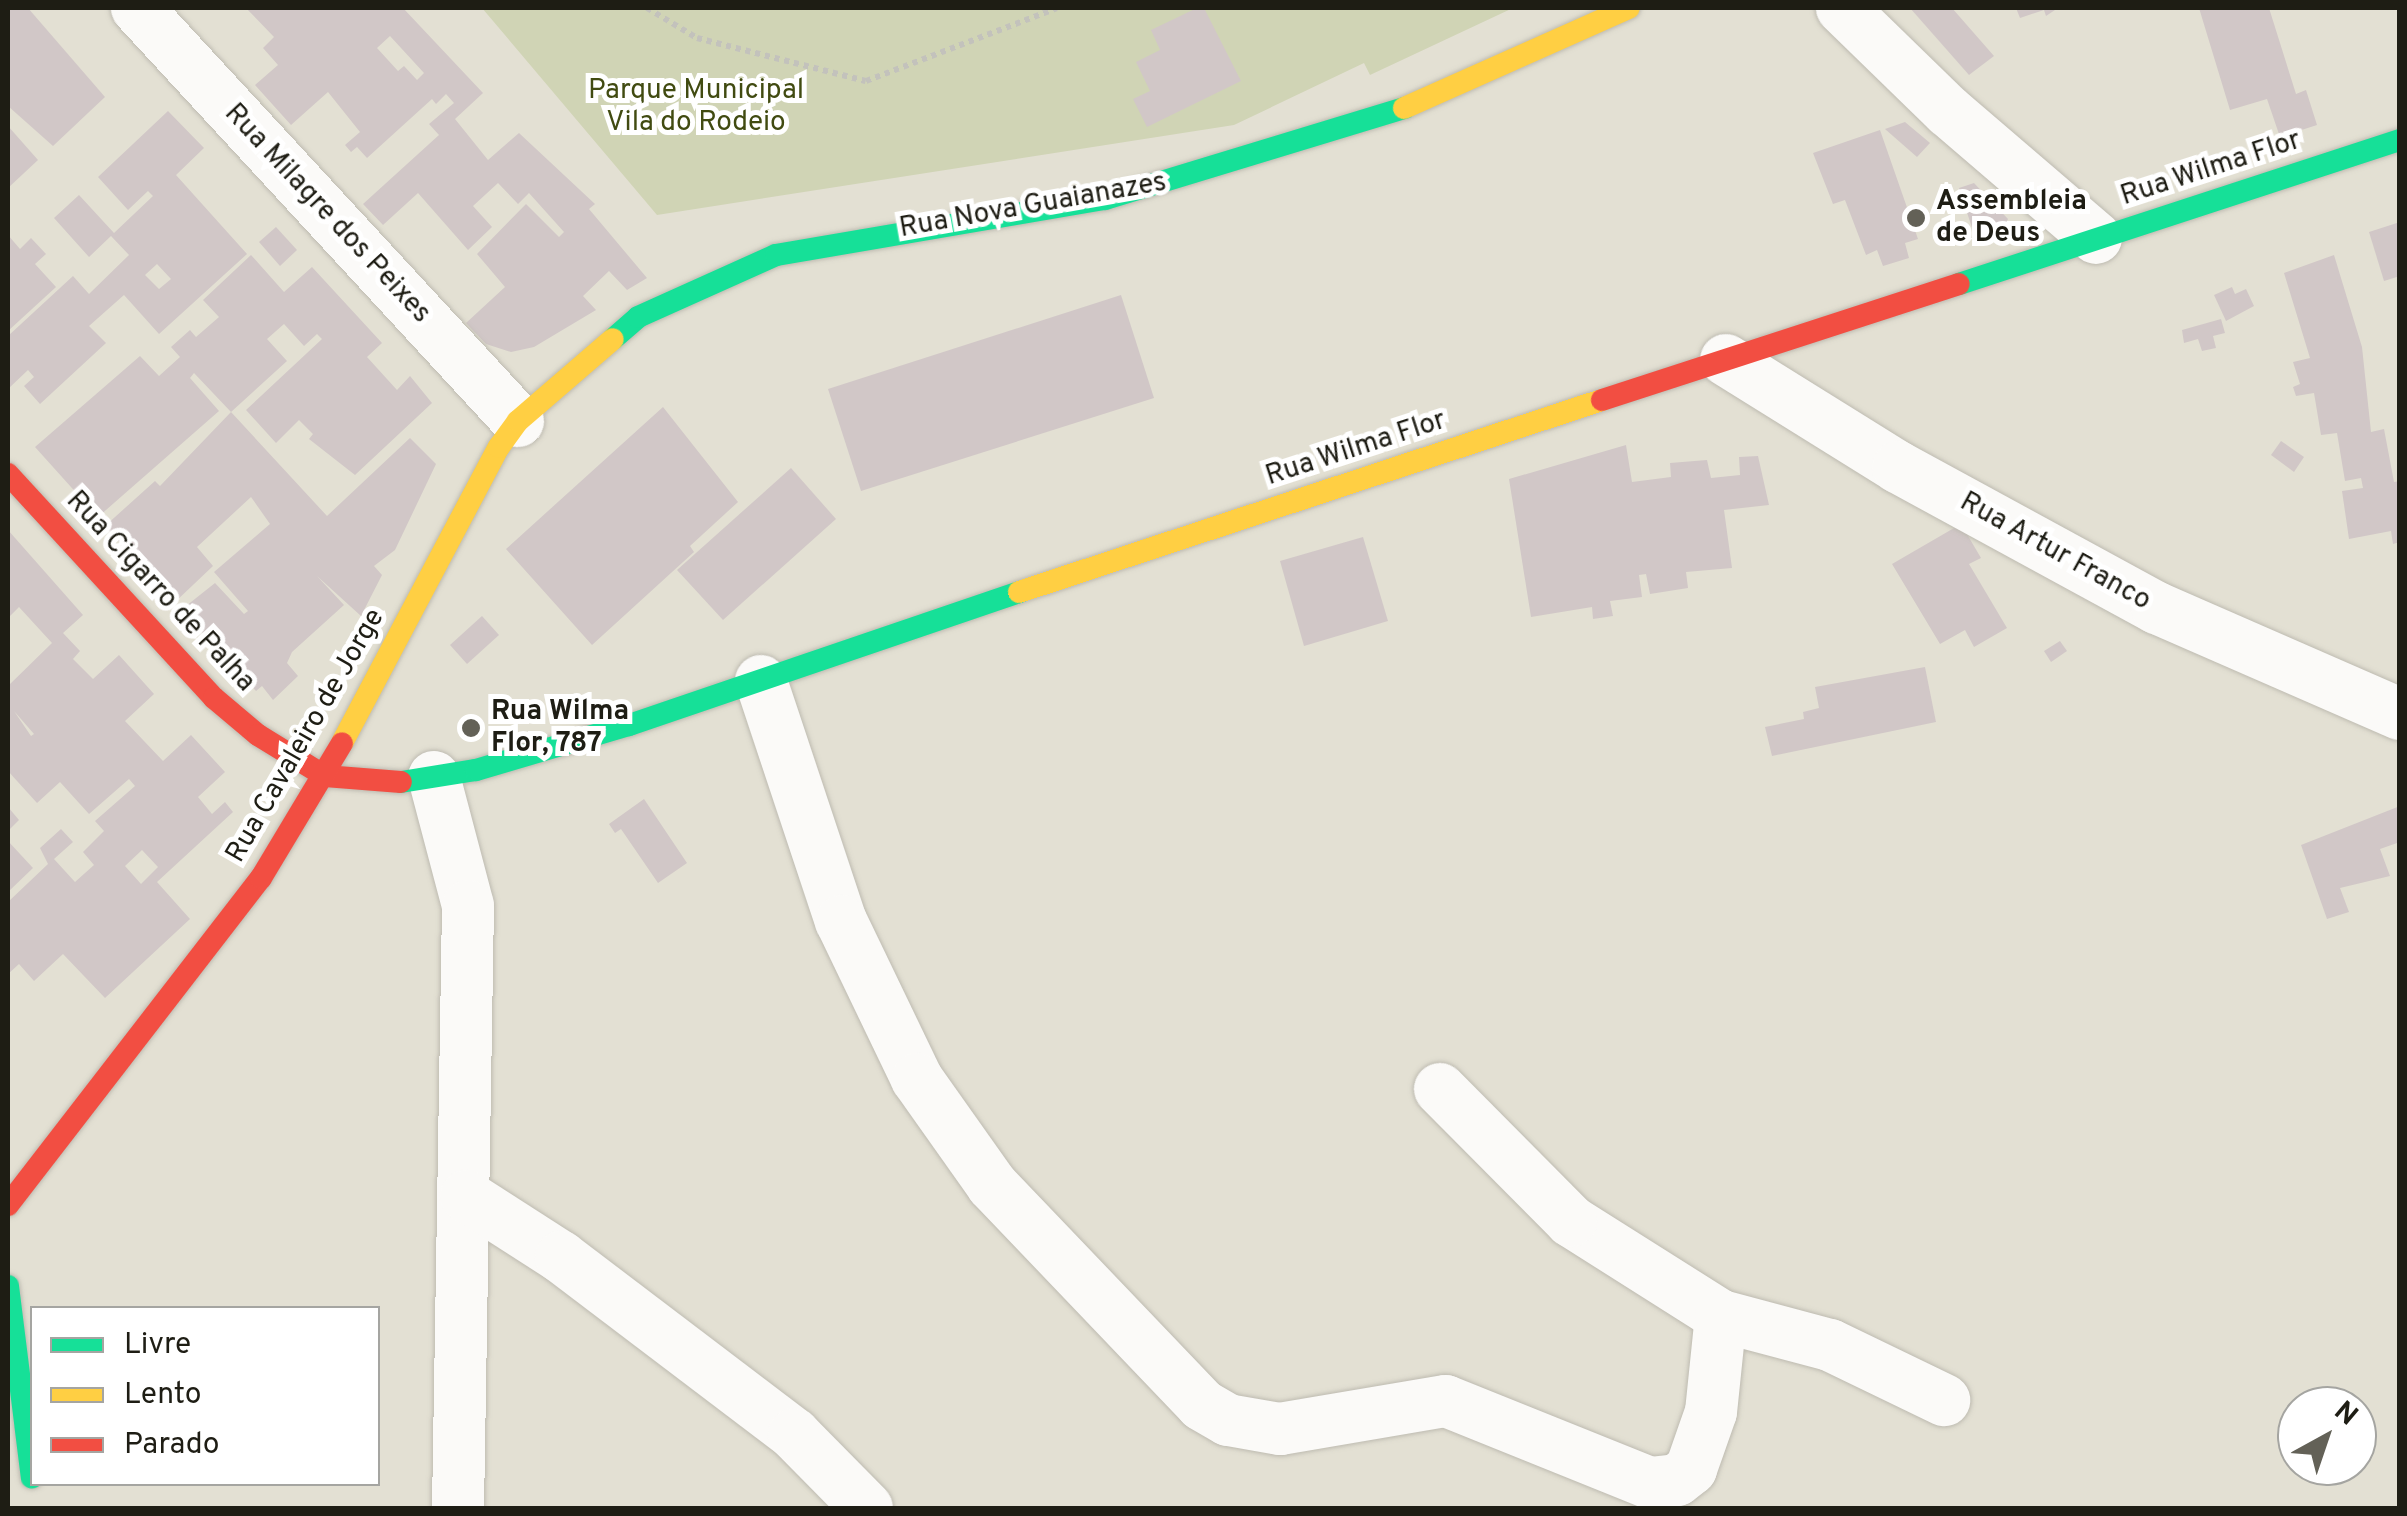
<!DOCTYPE html>
<style>
body{margin:0}
#map{position:relative;width:2407px;height:1516px;overflow:hidden;background:#e3e0d3;font-family:Overpass,sans-serif}
div>[style]{position:absolute}
.green>*{inset:0;background:#d0d4b5}
.building>*{inset:0;background:#d1c7c7}
.path>*{height:6px;margin-top:-3px;transform-origin:0;background:repeating-linear-gradient(90deg,#c3c2bc 0 5px,transparent 0 10px)}
.roads{filter:drop-shadow(0 0 2px #bebbb1) drop-shadow(0 0 2px #bebbb1)}
.street>*{height:52px;margin:-26px;padding:0 26px;transform-origin:26px;border-radius:26px;background:#fbfaf8}
.fast>*{height:22px;margin:-11px;padding:0 11px;transform-origin:11px;border-radius:11px;background:#16e098}
.slow>*{height:22px;margin:-11px;padding:0 11px;transform-origin:11px;border-radius:11px;background:#ffcf43}
.jam>*{height:22px;margin:-11px;padding:0 11px;transform-origin:11px;border-radius:11px;background:#f24e42}
.dots>*{width:28px;height:28px;translate:-50% -50%;box-sizing:border-box;border:5px solid #fff;border-radius:50%}
span{translate:-50% -50%;white-space:nowrap;text-align:center;line-height:1.15;-webkit-text-stroke:10px #fff;paint-order:stroke}
.park-label{font-size:28px;color:#414b11}
.street-label{font-size:28px;color:#1e1d14}
.poi-label{font-size:28px;color:#1e1d14;font-weight:700}
.left{translate:0 -50%;text-align:left}
.frame{position:absolute;inset:0;border:10px solid #1e1d14;pointer-events:none}
.legend{position:absolute;left:30px;top:1306px;width:350px;height:180px;box-sizing:border-box;background:#fff;border:2px solid #a5a5a1;margin:0;padding:12px 18px;list-style:none;font-size:30px;color:#1e1d14}
.legend li{display:flex;align-items:center;gap:20px;height:50px}
.legend b{width:50px;border:2px solid #a5a5a1}
.north{position:absolute;left:2277px;top:1386px;width:100px;height:100px;box-sizing:border-box;background:#fff;border:2px solid #a5a5a1;border-radius:50%;rotate:40deg;font-size:28px;font-weight:700;line-height:40px;text-align:center;color:#1e1d14}
.north::after{content:'';display:block;margin:auto;width:35px;height:45px;background:#636157;clip-path:polygon(50% 0,100% 100%,50% 72%,0 100%)}
</style>
<div id="map">
<div class="green">
<div style="clip-path:polygon(482px 8px,1513px 8px,1370px 75px,1364px 63px,1234px 125px,657px 215px)"></div>
</div>
<div class="building">
<div style="clip-path:polygon(8px 8px,28px 8px,105px 97px,53px 146px,8px 106px)"></div>
<div style="clip-path:polygon(evenodd,246px 8px,403px 8px,483px 93px,455px 119px,488px 160px,519px 133px,595px 204px,589px 209px,647px 278px,627px 290px,609px 271px,583px 296px,596px 310px,534px 347px,511px 352px,486px 344px,466px 323px,505px 287px,477px 254px,526px 204px,559px 237px,564px 232px,529px 193px,518px 204px,498px 183px,473px 206px,492px 227px,468px 250px,418px 193px,383px 225px,363px 204px,439px 135px,429px 124px,454px 103px,446px 94px,436px 104px,432px 99px,367px 158px,357px 147px,351px 152px,345px 145px,360px 132px,328px 92px,291px 125px,255px 85px,278px 65px,263px 48px,274px 37px,246px 8px,390px 36px,424px 73px,417px 80px,404px 66px,398px 71px,377px 48px,390px 36px)"></div>
<div style="clip-path:polygon(1197px 8px,1204px 8px,1241px 81px,1147px 127px,1133px 99px,1150px 91px,1136px 62px,1160px 50px,1151px 30px)"></div>
<div style="clip-path:polygon(1910px 8px,1952px 8px,1994px 56px,1969px 75px)"></div>
<div style="clip-path:polygon(2016px 8px,2058px 8px,2046px 16px,2044px 10px,2020px 18px)"></div>
<div style="clip-path:polygon(2199px 8px,2269px 8px,2296px 94px,2306px 90px,2317px 125px,2280px 137px,2267px 99px,2230px 110px)"></div>
<div style="clip-path:polygon(evenodd,168px 111px,204px 148px,176px 175px,247px 254px,159px 334px,124px 295px,89px 326px,106px 343px,40px 404px,24px 386px,34px 377px,28px 370px,8px 389px,8px 336px,73px 276px,89px 294px,129px 255px,111px 236px,89px 257px,54px 218px,79px 195px,114px 233px,153px 196px,148px 191px,128px 210px,98px 177px,168px 111px,157px 264px,171px 279px,159px 289px,145px 275px,157px 264px)"></div>
<div style="clip-path:polygon(1905px 122px,1930px 143px,1917px 157px,1885px 129px)"></div>
<div style="clip-path:polygon(8px 126px,38px 160px,8px 188px)"></div>
<div style="clip-path:polygon(1880px 130px,1918px 239px,1905px 243px,1909px 258px,1883px 266px,1877px 250px,1866px 255px,1845px 200px,1833px 204px,1813px 153px)"></div>
<div style="clip-path:polygon(1974px 183px,2008px 219px,2003px 229px,1975px 237px,1959px 188px)"></div>
<div style="clip-path:polygon(2400px 222px,2400px 276px,2384px 281px,2369px 232px)"></div>
<div style="clip-path:polygon(276px 227px,297px 250px,280px 266px,259px 242px)"></div>
<div style="clip-path:polygon(8px 235px,20px 249px,31px 238px,46px 254px,35px 264px,56px 287px,8px 331px)"></div>
<div style="clip-path:polygon(251px 255px,284px 292px,312px 267px,382px 343px,367px 357px,397px 390px,410px 376px,432px 403px,355px 475px,309px 439px,313px 434px,299px 420px,276px 443px,246px 410px,322px 339px,317px 334px,304px 346px,284px 324px,267px 339px,287px 361px,231px 412px,327px 516px,410px 438px,436px 464px,395px 550px,374px 566px,382px 575px,361px 616px,317px 576px,344px 605px,292px 652px,287px 663px,298px 676px,273px 700px,262px 686px,256px 691px,181px 610px,215px 583px,244px 614px,248px 611px,214px 572px,270px 524px,251px 497px,197px 547px,213px 566px,174px 603px,105px 526px,155px 481px,160px 486px,231px 412px,194px 373px,190px 378px,219px 411px,98px 517px,35px 447px,140px 356px,159px 376px,180px 357px,171px 347px,190px 330px,196px 337px,219px 317px,203px 300px)"></div>
<div style="clip-path:polygon(2334px 255px,2362px 347px,2371px 432px,2384px 429px,2394px 482px,2400px 481px,2400px 542px,2393px 544px,2391px 531px,2349px 539px,2342px 491px,2363px 488px,2361px 478px,2345px 481px,2337px 433px,2321px 435px,2314px 393px,2296px 396px,2293px 387px,2300px 384px,2293px 362px,2310px 358px,2284px 273px)"></div>
<div style="clip-path:polygon(2232px 287px,2235px 294px,2246px 289px,2254px 306px,2226px 321px,2214px 295px)"></div>
<div style="clip-path:polygon(1121px 295px,1154px 398px,861px 491px,828px 389px)"></div>
<div style="clip-path:polygon(2221px 319px,2225px 333px,2213px 336px,2216px 348px,2202px 351px,2198px 339px,2184px 343px,2182px 330px)"></div>
<div style="clip-path:polygon(663px 407px,738px 502px,690px 546px,694px 552px,592px 645px,506px 549px)"></div>
<div style="clip-path:polygon(2281px 441px,2304px 457px,2294px 472px,2271px 455px)"></div>
<div style="clip-path:polygon(1626px 445px,1632px 482px,1671px 477px,1670px 463px,1707px 460px,1711px 478px,1740px 475px,1739px 457px,1758px 456px,1769px 505px,1724px 510px,1732px 568px,1686px 572px,1688px 588px,1650px 594px,1646px 574px,1639px 575px,1642px 597px,1610px 601px,1613px 616px,1593px 619px,1592px 607px,1531px 617px,1509px 479px)"></div>
<div style="clip-path:polygon(791px 468px,836px 519px,723px 620px,677px 570px)"></div>
<div style="clip-path:polygon(1961px 524px,1981px 558px,1969px 564px,2007px 628px,1974px 647px,1965px 630px,1940px 644px,1892px 564px)"></div>
<div style="clip-path:polygon(evenodd,8px 530px,83px 615px,63px 633px,80px 651px,73px 659px,93px 679px,119px 655px,154px 694px,125px 721px,163px 761px,191px 735px,225px 772px,198px 797px,212px 814px,225px 802px,233px 812px,157px 882px,190px 919px,105px 998px,63px 954px,34px 981px,19px 964px,8px 974px,8px 902px,48px 864px,40px 848px,61px 829px,73px 842px,54px 859px,75px 882px,94px 865px,83px 852px,104px 831px,95px 821px,135px 786px,129px 779px,89px 814px,60px 782px,37px 803px,8px 771px,8px 686px,52px 643px,19px 607px,8px 618px,8px 530px,14px 711px,34px 734px,31px 736px,14px 711px,8px 530px,142px 850px,158px 867px,141px 884px,125px 866px,142px 850px)"></div>
<div style="clip-path:polygon(1363px 537px,1388px 621px,1304px 646px,1280px 561px)"></div>
<div style="clip-path:polygon(482px 616px,499px 635px,467px 664px,450px 645px)"></div>
<div style="clip-path:polygon(2060px 641px,2067px 651px,2051px 662px,2044px 651px)"></div>
<div style="clip-path:polygon(1925px 667px,1936px 722px,1772px 756px,1765px 727px,1804px 719px,1803px 712px,1819px 708px,1815px 687px)"></div>
<div style="clip-path:polygon(644px 799px,687px 863px,658px 883px,621px 829px,615px 833px,609px 824px)"></div>
<div style="clip-path:polygon(2400px 806px,2400px 842px,2380px 849px,2390px 876px,2340px 888px,2349px 912px,2327px 919px,2301px 845px)"></div>
<div style="clip-path:polygon(8px 807px,19px 820px,8px 831px)"></div>
<div style="clip-path:polygon(8px 841px,33px 868px,8px 892px)"></div>
</div>
<div class="path">
<div style="left:647px;top:8px;width:58px;rotate:31deg"></div>
<div style="left:697px;top:38px;width:174px;rotate:14.3deg"></div>
<div style="left:866px;top:81px;width:204px;rotate:-20.9deg"></div>
</div>
<div class="roads">
<div class="street">
<div style="left:137px;top:8px;width:562px;rotate:47.31deg"></div>
<div style="left:1842px;top:8px;width:148px;rotate:44.2deg"></div>
<div style="left:1948px;top:111px;width:195px;rotate:40.6deg"></div>
<div style="left:1726px;top:360px;width:203px;rotate:31.9deg"></div>
<div style="left:1898px;top:467px;width:295px;rotate:28.6deg"></div>
<div style="left:2157px;top:608px;width:265px;rotate:23.6deg"></div>
<div style="left:761px;top:681px;width:253px;rotate:71.6deg"></div>
<div style="left:841px;top:921px;width:175px;rotate:64.3deg"></div>
<div style="left:917px;top:1079px;width:130px;rotate:54.7deg"></div>
<div style="left:992px;top:1185px;width:304px;rotate:46.3deg"></div>
<div style="left:1202px;top:1405px;width:30px;rotate:30deg"></div>
<div style="left:1228px;top:1420px;width:53px;rotate:9.8deg"></div>
<div style="left:1280px;top:1429px;width:168px;rotate:-9.6deg"></div>
<div style="left:1446px;top:1401px;width:220px;rotate:21.9deg"></div>
<div style="left:1650px;top:1483px;width:27px;rotate:-6deg"></div>
<div style="left:1677px;top:1480px;width:18px;rotate:-38deg"></div>
<div style="left:1691px;top:1469px;width:60px;rotate:-70.7deg"></div>
<div style="left:1711px;top:1412px;width:97px;rotate:-84.1deg"></div>
<div style="left:1721px;top:1316px;width:178px;rotate:-147.7deg"></div>
<div style="left:1571px;top:1221px;width:186px;rotate:-134.8deg"></div>
<div style="left:434px;top:777px;width:133px;rotate:75.2deg"></div>
<div style="left:468px;top:906px;width:602px;rotate:90.95deg"></div>
<div style="left:466px;top:1196px;width:113px;rotate:32.7deg"></div>
<div style="left:561px;top:1257px;width:293px;rotate:37.2deg"></div>
<div style="left:794px;top:1434px;width:104px;rotate:45.4deg"></div>
<div style="left:1721px;top:1316px;width:113px;rotate:14.9deg"></div>
<div style="left:1830px;top:1345px;width:127px;rotate:25.8deg"></div>
</div>
<div class="fast">
<div style="left:1959px;top:284px;width:464px;rotate:-18.1deg"></div>
<div style="left:613px;top:339px;width:33px;rotate:-41deg"></div>
<div style="left:638px;top:317px;width:151px;rotate:-24.2deg"></div>
<div style="left:776px;top:255px;width:334px;rotate:-9.7deg"></div>
<div style="left:1105px;top:199px;width:313px;rotate:-16.9deg"></div>
<div style="left:401px;top:782px;width:76px;rotate:-9.1deg"></div>
<div style="left:476px;top:770px;width:159px;rotate:-16.4deg"></div>
<div style="left:629px;top:725px;width:412px;rotate:-18.8deg"></div>
<div style="left:8px;top:1286px;width:193px;rotate:82.9deg"></div>
</div>
<div class="slow">
<div style="left:1404px;top:108px;width:246px;rotate:-24deg"></div>
<div style="left:1019px;top:592px;width:614px;rotate:-18.23deg"></div>
<div style="left:342px;top:743px;width:335px;rotate:-62.1deg"></div>
<div style="left:499px;top:447px;width:32px;rotate:-54deg"></div>
<div style="left:518px;top:421px;width:125px;rotate:-40.8deg"></div>
</div>
<div class="jam">
<div style="left:1602px;top:400px;width:375px;rotate:-18deg"></div>
<div style="left:8px;top:474px;width:304px;rotate:47.4deg"></div>
<div style="left:214px;top:698px;width:57px;rotate:40.1deg"></div>
<div style="left:258px;top:735px;width:79px;rotate:31.5deg"></div>
<div style="left:325px;top:776px;width:76px;rotate:4.5deg"></div>
<div style="left:8px;top:1205px;width:413px;rotate:-52.3deg"></div>
<div style="left:261px;top:878px;width:157px;rotate:-59deg"></div>
</div>
</div>
<div class="dots">
<div style="left:1916px;top:218px;background:#636157"></div>
<div style="left:471px;top:728px;background:#636157"></div>
</div>
<div class="park-label">
<span style="left:696px;top:107px">Parque Municipal<br>Vila do Rodeio</span>
</div>
<div class="street-label">
<span style="left:2211px;top:169px;rotate:-18deg">Rua Wilma Flor</span>
<span style="left:1033px;top:206px;rotate:-10deg">Rua Nova Guaianazes</span>
<span style="left:327px;top:214px;rotate:47deg">Rua Milagre dos Peixes</span>
<span style="left:1356px;top:449px;rotate:-18deg">Rua Wilma Flor</span>
<span style="left:2055px;top:552px;rotate:29deg">Rua Artur Franco</span>
<span style="left:160px;top:592px;rotate:47deg">Rua Cigarro de Palha</span>
<span style="left:306px;top:736px;rotate:-60deg">Rua Cavaleiro de Jorge</span>
</div>
<div class="poi-label">
<span class="left" style="left:1936px;top:218px">Assembleia<br>de Deus</span>
<span class="left" style="left:491px;top:728px">Rua Wilma<br>Flor, 787</span>
</div>
<div class="frame"></div>
<ul class="legend">
<li><b style="height:12px;background:#16e098"></b>Livre</li>
<li><b style="height:12px;background:#ffcf43"></b>Lento</li>
<li><b style="height:12px;background:#f24e42"></b>Parado</li>
</ul>
<div class="north">N</div>
</div>
